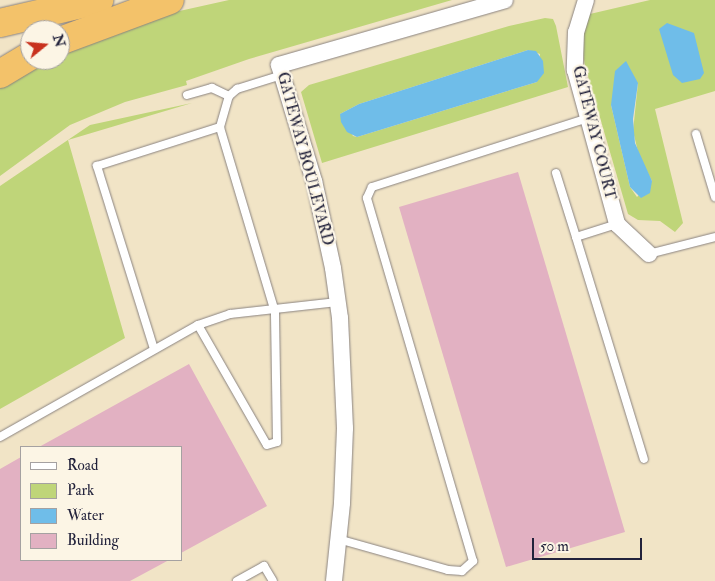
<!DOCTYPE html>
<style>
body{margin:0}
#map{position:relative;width:715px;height:581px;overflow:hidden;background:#f1e4c6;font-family:"IM FELL Double Pica",serif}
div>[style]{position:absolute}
.green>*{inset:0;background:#bfd579}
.water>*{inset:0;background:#6fbde9}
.building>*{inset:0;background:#e2b1c2}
.roads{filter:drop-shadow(0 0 1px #8a8380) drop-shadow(0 0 1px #8a8380)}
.lane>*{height:8px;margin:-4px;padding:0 4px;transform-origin:4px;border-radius:4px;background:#fff}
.street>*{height:16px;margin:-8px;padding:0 8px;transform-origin:8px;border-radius:8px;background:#fff}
.highway>*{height:28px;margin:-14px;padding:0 14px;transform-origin:14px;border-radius:14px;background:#f3c26a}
span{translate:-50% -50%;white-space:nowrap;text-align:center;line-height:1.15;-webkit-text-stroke:4.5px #fcf5e5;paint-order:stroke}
.street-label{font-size:15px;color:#22223b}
.legend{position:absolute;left:20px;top:446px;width:162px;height:115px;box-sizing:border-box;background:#fcf5e5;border:1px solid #a5a1a1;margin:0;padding:6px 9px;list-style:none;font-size:15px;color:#22223b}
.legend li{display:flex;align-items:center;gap:10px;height:25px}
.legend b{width:25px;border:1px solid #a5a1a1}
.north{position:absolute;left:20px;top:20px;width:50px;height:50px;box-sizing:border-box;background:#fcf5e5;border:1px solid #a5a1a1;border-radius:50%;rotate:73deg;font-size:14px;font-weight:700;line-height:20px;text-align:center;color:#22223b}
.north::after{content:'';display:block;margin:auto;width:18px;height:22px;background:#c8321e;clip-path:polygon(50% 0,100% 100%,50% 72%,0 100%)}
.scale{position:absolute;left:532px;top:538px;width:110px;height:22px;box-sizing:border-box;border:2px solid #22223b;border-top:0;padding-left:6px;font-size:15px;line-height:18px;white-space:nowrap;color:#22223b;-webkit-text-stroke:4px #fcf5e5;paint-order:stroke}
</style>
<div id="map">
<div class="green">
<div style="clip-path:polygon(229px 0,452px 0,249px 59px,186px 81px,187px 85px,125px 102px,70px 125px,0 176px,0 83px,39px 60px,60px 60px,60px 49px,130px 22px)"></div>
<div style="clip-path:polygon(evenodd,650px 0,715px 0,715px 91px,655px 109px,683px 223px,675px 232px,660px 221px,638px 220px,628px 214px,585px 66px,577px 17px,650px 0,638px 83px,633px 131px,639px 156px,652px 181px,637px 197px,630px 187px,611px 105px,638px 83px)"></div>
<div style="clip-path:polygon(evenodd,545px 18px,553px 19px,556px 26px,568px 87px,322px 163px,301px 92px,309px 85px,509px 26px,545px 18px,528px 50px,540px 54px,537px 82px,357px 137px,353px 136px,340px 114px,359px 104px,528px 50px)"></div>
<div style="clip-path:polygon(192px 103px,68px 140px,125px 338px,0 409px,0 186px,90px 125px)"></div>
</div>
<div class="water">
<div style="clip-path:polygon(667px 23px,694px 33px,704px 73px,700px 79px,682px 83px,673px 75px,659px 29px)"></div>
<div style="clip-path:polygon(528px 50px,536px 51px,543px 61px,544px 73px,537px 82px,357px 137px,347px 132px,341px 122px,340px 114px,359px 104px)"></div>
<div style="clip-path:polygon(626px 61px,638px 83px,633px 119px,635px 143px,652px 181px,650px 193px,641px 198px,630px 187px,611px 105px,615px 71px)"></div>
</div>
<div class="building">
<div style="clip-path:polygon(518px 172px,625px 532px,506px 567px,399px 207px)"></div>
<div style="clip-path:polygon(189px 364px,267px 506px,181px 553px,181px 447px,39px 447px)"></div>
<div style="clip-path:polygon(21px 457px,21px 560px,169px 560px,130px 581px,0 581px,0 469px)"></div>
</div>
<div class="roads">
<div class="lane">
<div style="left:187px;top:95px;width:26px;rotate:-16deg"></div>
<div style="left:212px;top:88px;width:19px;rotate:25deg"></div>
<div style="left:696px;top:134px;width:66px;rotate:73.2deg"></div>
<div style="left:556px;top:173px;width:67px;rotate:72.6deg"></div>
<div style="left:617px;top:224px;width:43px;rotate:162.4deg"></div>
<div style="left:576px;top:237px;width:232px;rotate:73deg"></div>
<div style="left:649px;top:254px;width:68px;rotate:-14.4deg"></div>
<div style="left:198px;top:325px;width:34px;rotate:-19deg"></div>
<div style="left:230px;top:314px;width:108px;rotate:-6.4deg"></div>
<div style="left:154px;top:349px;width:192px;rotate:-107.3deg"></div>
<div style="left:97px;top:166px;width:129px;rotate:-17.6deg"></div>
<div style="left:0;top:437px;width:227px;rotate:-29.5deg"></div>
<div style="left:198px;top:325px;width:138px;rotate:60.1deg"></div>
<div style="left:267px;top:445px;width:10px;rotate:-17deg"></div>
<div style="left:277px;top:442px;width:130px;rotate:-90.9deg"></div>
<div style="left:275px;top:312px;width:193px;rotate:-106.6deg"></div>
<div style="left:220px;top:127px;width:32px;rotate:-74deg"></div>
<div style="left:229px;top:96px;width:11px;rotate:-41deg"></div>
<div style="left:237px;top:89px;width:47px;rotate:-17.3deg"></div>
<div style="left:338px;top:539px;width:114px;rotate:15.7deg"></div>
<div style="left:448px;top:570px;width:14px;rotate:4deg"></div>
<div style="left:462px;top:571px;width:15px;rotate:-42deg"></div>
<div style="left:473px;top:561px;width:378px;rotate:-106.3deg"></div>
<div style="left:367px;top:198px;width:12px;rotate:-66deg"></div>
<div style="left:372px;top:187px;width:227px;rotate:-17.7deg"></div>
<div style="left:237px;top:581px;width:31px;rotate:-29deg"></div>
<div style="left:264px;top:566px;width:17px;rotate:59deg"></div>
</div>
<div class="street">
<div style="left:586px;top:0;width:34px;rotate:107deg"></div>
<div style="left:576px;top:32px;width:38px;rotate:92deg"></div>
<div style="left:575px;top:70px;width:160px;rotate:74.7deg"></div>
<div style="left:617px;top:224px;width:44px;rotate:43.2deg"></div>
<div style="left:334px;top:581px;width:78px;rotate:-84.1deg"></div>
<div style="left:342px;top:503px;width:75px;rotate:-87.7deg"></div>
<div style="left:345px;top:428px;width:110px;rotate:-92.6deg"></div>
<div style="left:340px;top:318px;width:50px;rotate:-98deg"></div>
<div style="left:333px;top:268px;width:89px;rotate:-102.3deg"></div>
<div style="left:314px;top:181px;width:121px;rotate:-106.8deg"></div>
<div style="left:279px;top:65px;width:235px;rotate:-16deg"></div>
</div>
<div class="highway">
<div style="left:0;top:23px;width:102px;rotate:-13.1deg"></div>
<div style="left:60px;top:41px;width:117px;rotate:-20.4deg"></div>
<div style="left:0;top:74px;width:35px;rotate:-31deg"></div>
</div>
</div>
<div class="street-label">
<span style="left:594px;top:133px;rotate:76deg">GATEWAY COURT</span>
<span style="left:305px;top:159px;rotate:75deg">GATEWAY BOULEVARD</span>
</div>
<ul class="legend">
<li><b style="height:6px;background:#fff"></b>Road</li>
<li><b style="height:14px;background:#bfd579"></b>Park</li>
<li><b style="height:14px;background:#6fbde9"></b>Water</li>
<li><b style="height:14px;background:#e2b1c2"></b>Building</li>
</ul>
<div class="north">N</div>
<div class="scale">50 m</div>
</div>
